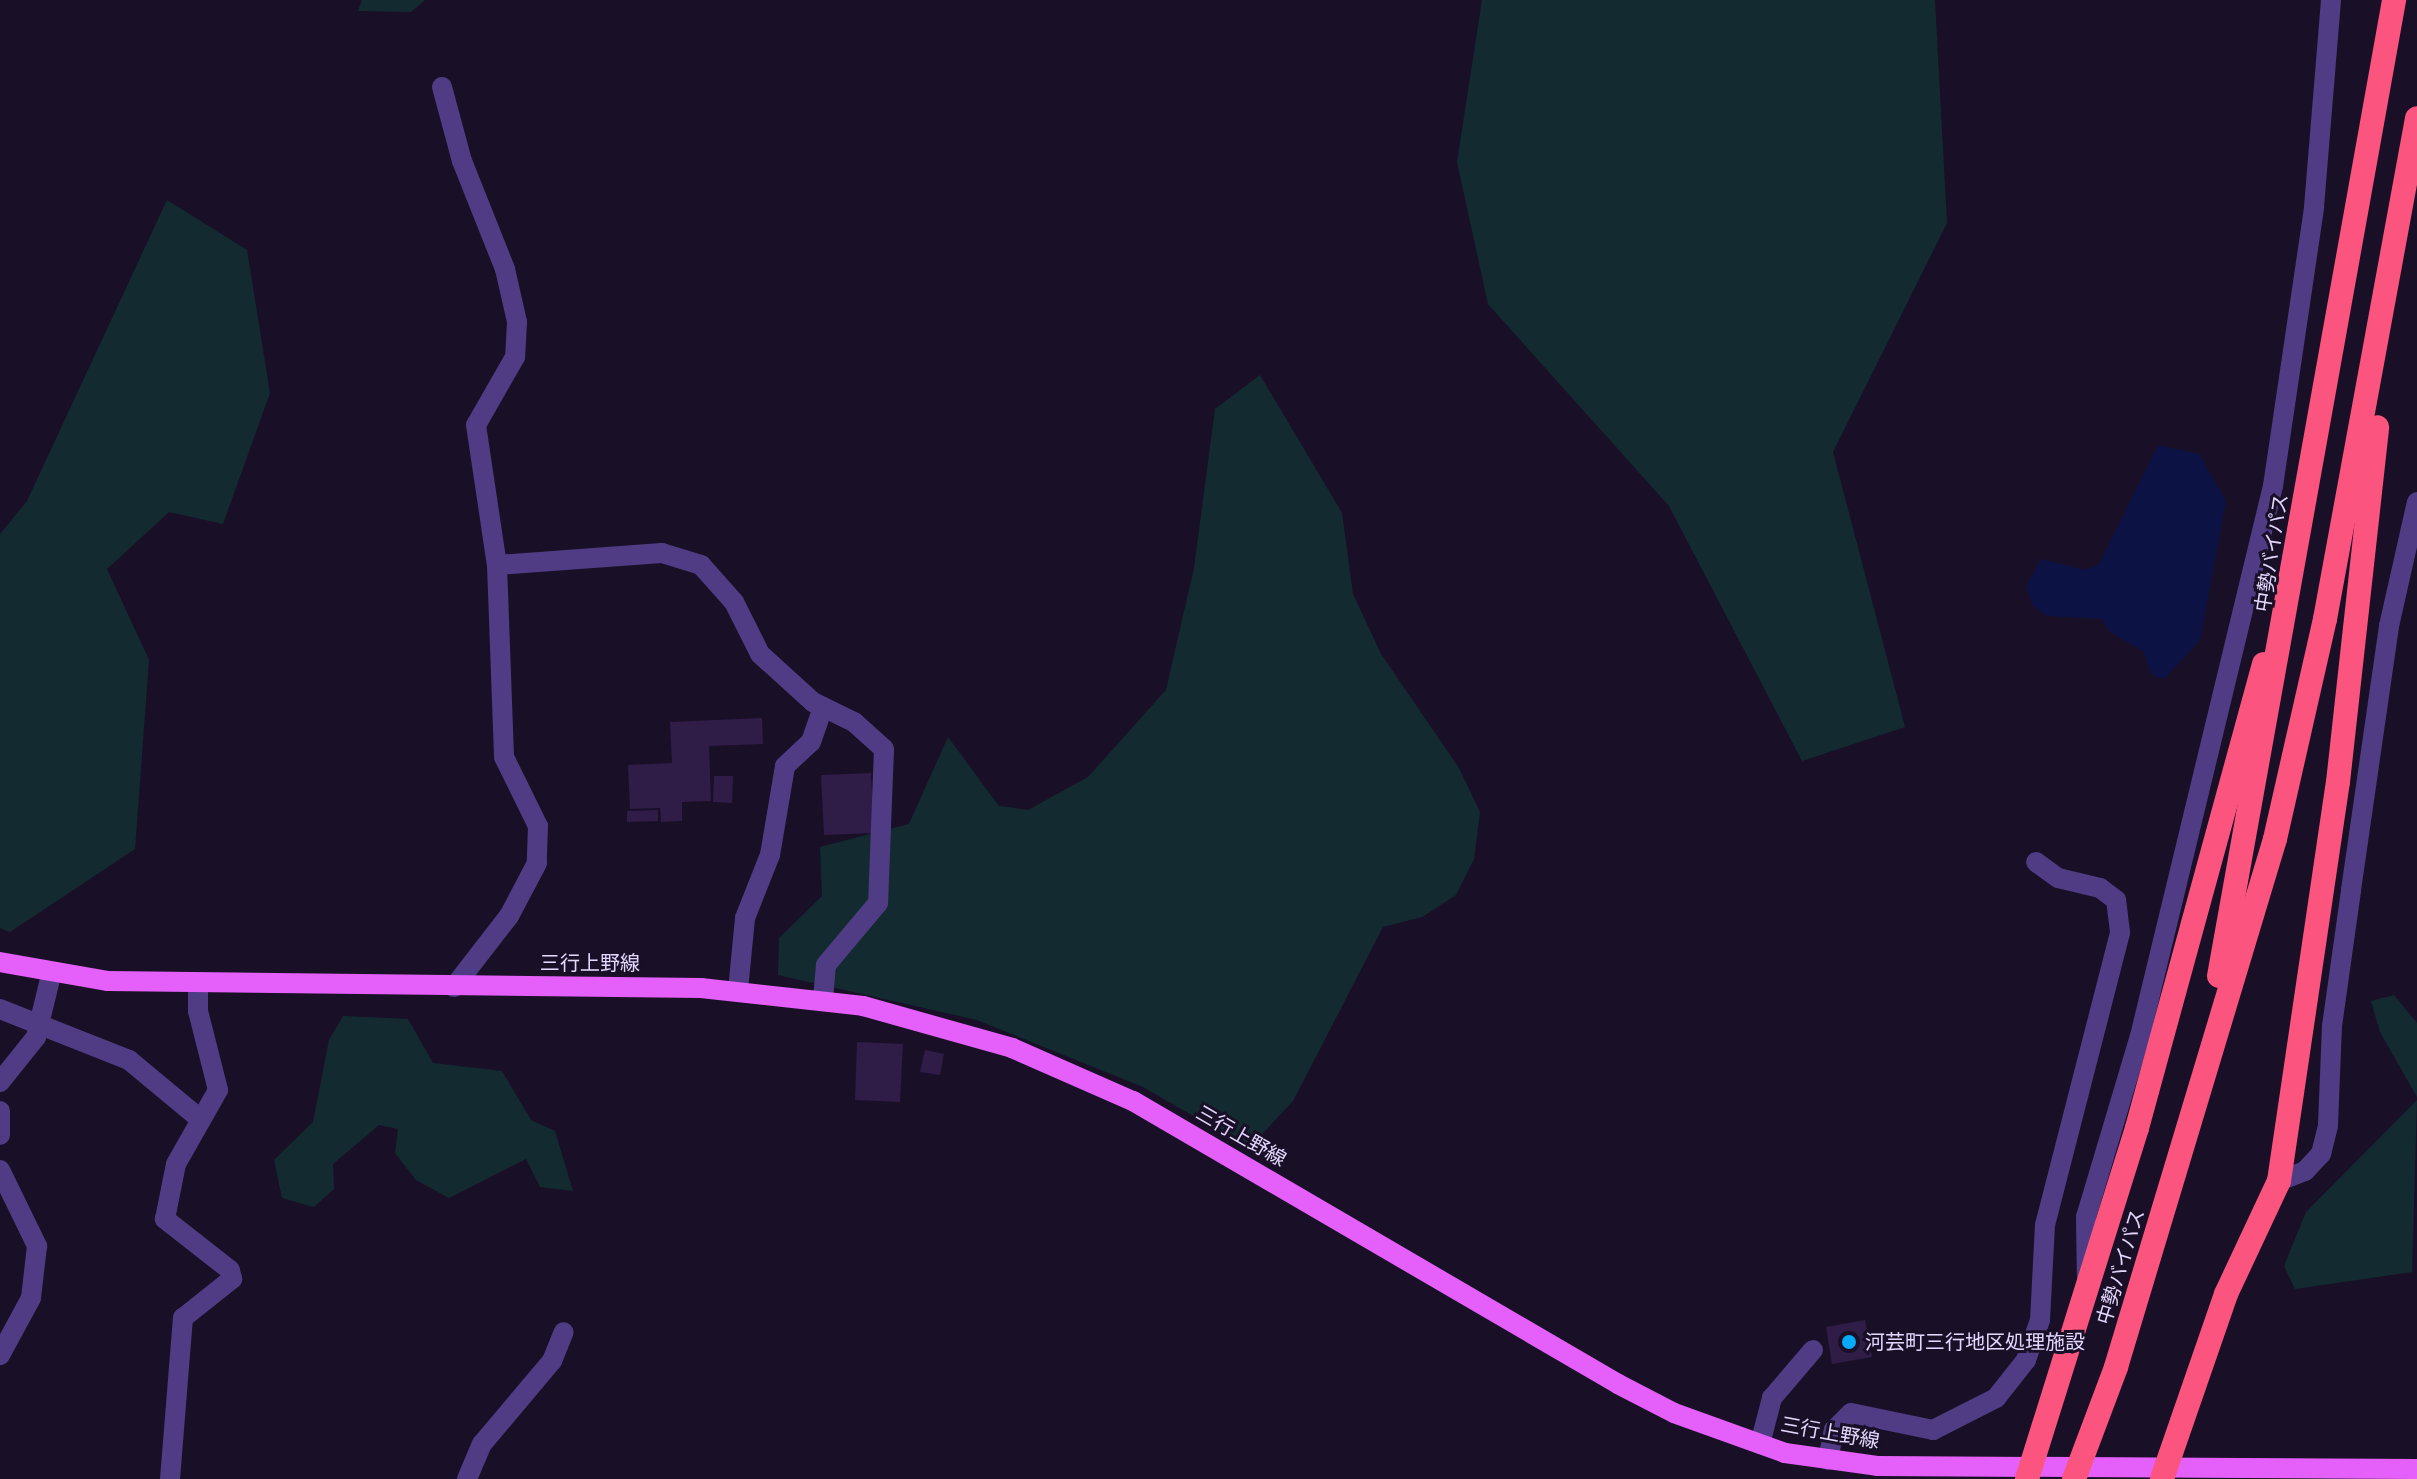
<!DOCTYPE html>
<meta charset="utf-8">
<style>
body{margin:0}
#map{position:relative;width:2417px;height:1479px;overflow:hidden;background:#191027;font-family:"Fira Sans","Noto Sans JP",sans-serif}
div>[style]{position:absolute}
.green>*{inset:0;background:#132b30}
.water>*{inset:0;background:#0c1344}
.building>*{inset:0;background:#2f1c47}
.minor>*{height:20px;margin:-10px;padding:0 10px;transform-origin:10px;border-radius:10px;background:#4f3c84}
.major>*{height:20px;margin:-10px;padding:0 10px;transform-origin:10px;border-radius:10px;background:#e560fb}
.highway>*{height:24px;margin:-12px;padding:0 12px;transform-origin:12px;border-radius:12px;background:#fb557f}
.highway-bridge>*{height:24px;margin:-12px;padding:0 12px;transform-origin:12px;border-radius:12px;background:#fb557f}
.dots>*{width:22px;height:22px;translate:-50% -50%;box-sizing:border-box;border:4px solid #191027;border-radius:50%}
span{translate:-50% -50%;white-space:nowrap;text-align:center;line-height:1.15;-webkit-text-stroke:6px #191027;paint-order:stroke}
.street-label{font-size:20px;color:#e4d7fe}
.poi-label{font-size:20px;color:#e4d7fe}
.left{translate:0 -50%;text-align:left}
</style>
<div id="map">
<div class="green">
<div style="clip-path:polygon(362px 0,425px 0,411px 12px,358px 11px)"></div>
<div style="clip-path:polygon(1482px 0,1935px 0,1947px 223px,1833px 452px,1905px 727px,1802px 761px,1669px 506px,1488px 304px,1457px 162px)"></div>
<div style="clip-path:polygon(167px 200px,247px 250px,270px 393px,223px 524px,169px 512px,107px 569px,149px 660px,135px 849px,10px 932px,0 928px,0 534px,27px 501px)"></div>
<div style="clip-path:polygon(1260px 375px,1342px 513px,1353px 594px,1381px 654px,1459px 768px,1480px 812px,1474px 859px,1456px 895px,1422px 917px,1383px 927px,1293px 1101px,1249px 1148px,1143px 1087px,977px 1020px,778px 975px,779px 938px,822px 896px,820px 847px,909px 824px,948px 737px,999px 806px,1028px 810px,1088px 777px,1166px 690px,1194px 568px,1215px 409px)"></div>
<div style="clip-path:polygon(2394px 995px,2417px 1023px,2417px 1097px,2380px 1032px,2371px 1001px)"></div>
<div style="clip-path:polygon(343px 1016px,408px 1019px,433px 1063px,502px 1071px,531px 1120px,555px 1131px,573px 1191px,540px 1187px,526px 1159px,449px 1198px,416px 1180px,395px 1153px,398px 1129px,379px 1125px,333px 1164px,334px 1189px,314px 1207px,282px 1198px,274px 1160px,313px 1122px,329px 1040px)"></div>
<div style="clip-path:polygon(2417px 1100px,2412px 1272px,2295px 1289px,2284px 1266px,2306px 1212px)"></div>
</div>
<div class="water">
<div style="clip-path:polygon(2158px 445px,2199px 454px,2226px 501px,2200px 640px,2164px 679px,2152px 675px,2143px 651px,2109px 631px,2102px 619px,2047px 616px,2033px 606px,2026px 587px,2041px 559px,2085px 570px,2099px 564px)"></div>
</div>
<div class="building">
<div style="clip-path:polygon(762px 718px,763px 744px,709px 746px,711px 801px,682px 802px,682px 821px,661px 822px,660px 808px,630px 809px,628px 765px,672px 763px,670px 722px)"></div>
<div style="clip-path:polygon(871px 773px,874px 833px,824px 835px,821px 775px)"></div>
<div style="clip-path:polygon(714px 776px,733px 776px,732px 803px,713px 802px)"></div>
<div style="clip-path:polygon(658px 810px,658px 821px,627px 822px,627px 811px)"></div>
<div style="clip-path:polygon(857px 1042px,903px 1044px,900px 1102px,855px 1100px)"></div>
<div style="clip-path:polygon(925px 1050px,944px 1054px,940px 1075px,920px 1072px)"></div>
<div style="clip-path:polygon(1865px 1320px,1872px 1357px,1832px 1364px,1826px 1327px)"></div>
</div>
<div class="minor">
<div style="left:442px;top:87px;width:77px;rotate:74.9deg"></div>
<div style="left:462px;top:161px;width:116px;rotate:68.3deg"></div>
<div style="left:505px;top:269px;width:54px;rotate:77.2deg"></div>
<div style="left:517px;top:322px;width:35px;rotate:93deg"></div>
<div style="left:515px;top:357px;width:78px;rotate:119.8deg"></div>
<div style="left:476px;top:425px;width:142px;rotate:81.5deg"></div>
<div style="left:497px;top:565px;width:192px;rotate:87.9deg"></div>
<div style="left:504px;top:757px;width:77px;rotate:63.8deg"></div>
<div style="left:538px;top:826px;width:37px;rotate:92deg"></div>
<div style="left:537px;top:863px;width:60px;rotate:117.8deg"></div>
<div style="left:509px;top:916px;width:90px;rotate:127.8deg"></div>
<div style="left:497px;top:565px;width:165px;rotate:-4.2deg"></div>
<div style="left:662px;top:553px;width:41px;rotate:17.1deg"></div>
<div style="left:701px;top:565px;width:50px;rotate:48.3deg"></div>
<div style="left:734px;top:602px;width:58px;rotate:63.4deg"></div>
<div style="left:760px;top:654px;width:72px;rotate:42.2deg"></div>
<div style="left:813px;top:702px;width:46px;rotate:26deg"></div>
<div style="left:854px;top:722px;width:40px;rotate:42deg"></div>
<div style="left:884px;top:749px;width:154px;rotate:92.2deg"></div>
<div style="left:878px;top:903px;width:81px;rotate:130deg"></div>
<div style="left:826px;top:965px;width:34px;rotate:95deg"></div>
<div style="left:738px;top:990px;width:72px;rotate:-84.4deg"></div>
<div style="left:745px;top:918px;width:68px;rotate:-68.4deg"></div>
<div style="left:770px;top:855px;width:90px;rotate:-80.4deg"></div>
<div style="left:785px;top:766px;width:35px;rotate:-43deg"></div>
<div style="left:811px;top:742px;width:37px;rotate:-71deg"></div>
<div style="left:0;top:1009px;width:139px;rotate:21.6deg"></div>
<div style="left:129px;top:1060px;width:92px;rotate:39.7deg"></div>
<div style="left:0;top:1082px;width:58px;rotate:-51.3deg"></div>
<div style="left:36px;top:1037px;width:64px;rotate:-76.4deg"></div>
<div style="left:0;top:1111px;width:24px;rotate:90deg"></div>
<div style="left:0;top:1170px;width:85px;rotate:64deg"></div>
<div style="left:37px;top:1246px;width:52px;rotate:96.6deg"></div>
<div style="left:31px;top:1298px;width:65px;rotate:118.5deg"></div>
<div style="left:2279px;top:1181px;width:28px;rotate:-21deg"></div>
<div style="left:2305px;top:1171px;width:23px;rotate:-47deg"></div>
<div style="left:2321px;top:1154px;width:30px;rotate:-76deg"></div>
<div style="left:2328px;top:1125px;width:99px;rotate:-87.7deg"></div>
<div style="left:2332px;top:1026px;width:137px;rotate:-82deg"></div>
<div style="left:2351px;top:890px;width:267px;rotate:-81.8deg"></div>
<div style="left:2389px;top:626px;width:127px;rotate:-77.3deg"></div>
<div style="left:2087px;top:1284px;width:67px;rotate:-90.9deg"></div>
<div style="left:2086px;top:1217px;width:189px;rotate:-73.4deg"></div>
<div style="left:2140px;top:1036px;width:566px;rotate:-76.41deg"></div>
<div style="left:2273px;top:486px;width:282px;rotate:-81.6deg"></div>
<div style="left:2314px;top:207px;width:208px;rotate:-85.3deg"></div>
<div style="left:1760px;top:1444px;width:48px;rotate:-75.4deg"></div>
<div style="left:1772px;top:1398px;width:63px;rotate:-49.5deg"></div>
<div style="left:1828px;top:1460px;width:31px;rotate:-79deg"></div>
<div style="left:1834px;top:1430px;width:24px;rotate:-45deg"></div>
<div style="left:1851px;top:1413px;width:84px;rotate:11.7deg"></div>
<div style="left:1933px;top:1430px;width:71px;rotate:-26.9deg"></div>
<div style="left:1996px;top:1398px;width:48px;rotate:-51.7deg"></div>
<div style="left:2026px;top:1360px;width:42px;rotate:-70.7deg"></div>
<div style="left:2040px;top:1320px;width:95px;rotate:-87deg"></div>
<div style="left:2045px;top:1225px;width:302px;rotate:-75.6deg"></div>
<div style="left:2120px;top:932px;width:32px;rotate:-97deg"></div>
<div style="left:2116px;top:900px;width:20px;rotate:-143deg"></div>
<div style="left:2100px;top:888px;width:43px;rotate:-166.6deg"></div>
<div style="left:2058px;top:878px;width:27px;rotate:-144deg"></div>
<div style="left:170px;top:1479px;width:162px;rotate:-85.4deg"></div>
<div style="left:183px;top:1318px;width:63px;rotate:-38.5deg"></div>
<div style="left:232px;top:1279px;width:9px;rotate:-103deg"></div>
<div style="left:230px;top:1270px;width:83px;rotate:-141.9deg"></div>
<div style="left:165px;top:1219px;width:56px;rotate:-78.7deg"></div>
<div style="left:176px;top:1164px;width:85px;rotate:-60.4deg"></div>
<div style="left:218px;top:1090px;width:81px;rotate:-104.2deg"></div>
<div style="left:198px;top:1011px;width:28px;rotate:-90deg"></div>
<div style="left:467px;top:1479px;width:38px;rotate:-67deg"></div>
<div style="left:482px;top:1444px;width:109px;rotate:-49.9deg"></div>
<div style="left:552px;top:1361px;width:31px;rotate:-68deg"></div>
</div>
<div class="major">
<div style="left:0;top:962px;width:110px;rotate:10deg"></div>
<div style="left:108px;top:981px;width:593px;rotate:0.68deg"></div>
<div style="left:701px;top:988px;width:163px;rotate:6.3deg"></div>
<div style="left:863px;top:1006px;width:155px;rotate:15.7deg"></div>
<div style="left:1012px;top:1048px;width:132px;rotate:23.7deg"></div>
<div style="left:1133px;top:1101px;width:562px;rotate:30.26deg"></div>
<div style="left:1618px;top:1384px;width:63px;rotate:27.4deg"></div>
<div style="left:1674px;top:1413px;width:118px;rotate:19.8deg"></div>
<div style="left:1785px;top:1453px;width:93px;rotate:8deg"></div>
<div style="left:1877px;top:1466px;width:540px;rotate:0.32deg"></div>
</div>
<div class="highway">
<div style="left:2219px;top:976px;width:992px;rotate:-79.83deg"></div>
<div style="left:2116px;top:1367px;width:551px;rotate:-73.24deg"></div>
<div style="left:2275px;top:839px;width:226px;rotate:-77.2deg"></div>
<div style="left:2325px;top:619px;width:509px;rotate:-79.59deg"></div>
<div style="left:2027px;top:1479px;width:368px;rotate:-72.6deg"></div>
<div style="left:2137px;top:1128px;width:481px;rotate:-74.7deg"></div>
<div style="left:2162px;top:1479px;width:196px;rotate:-70.9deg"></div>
<div style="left:2226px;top:1294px;width:125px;rotate:-64.9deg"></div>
<div style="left:2279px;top:1181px;width:403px;rotate:-81.6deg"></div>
<div style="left:2338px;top:782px;width:357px;rotate:-83.7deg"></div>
</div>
<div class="highway-bridge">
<div style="left:2074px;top:1479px;width:120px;rotate:-69.4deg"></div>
</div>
<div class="dots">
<div style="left:1849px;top:1342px;background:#07aaf9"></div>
</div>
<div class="street-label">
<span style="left:2272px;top:553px;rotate:-81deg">中勢バイパス</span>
<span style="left:590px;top:963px">三行上野線</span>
<span style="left:1241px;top:1136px;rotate:30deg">三行上野線</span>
<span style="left:2121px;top:1267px;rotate:-73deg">中勢バイパス</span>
<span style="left:1830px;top:1433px;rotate:10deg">三行上野線</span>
</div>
<div class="poi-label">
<span class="left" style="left:1865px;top:1342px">河芸町三行地区処理施設</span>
</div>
</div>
